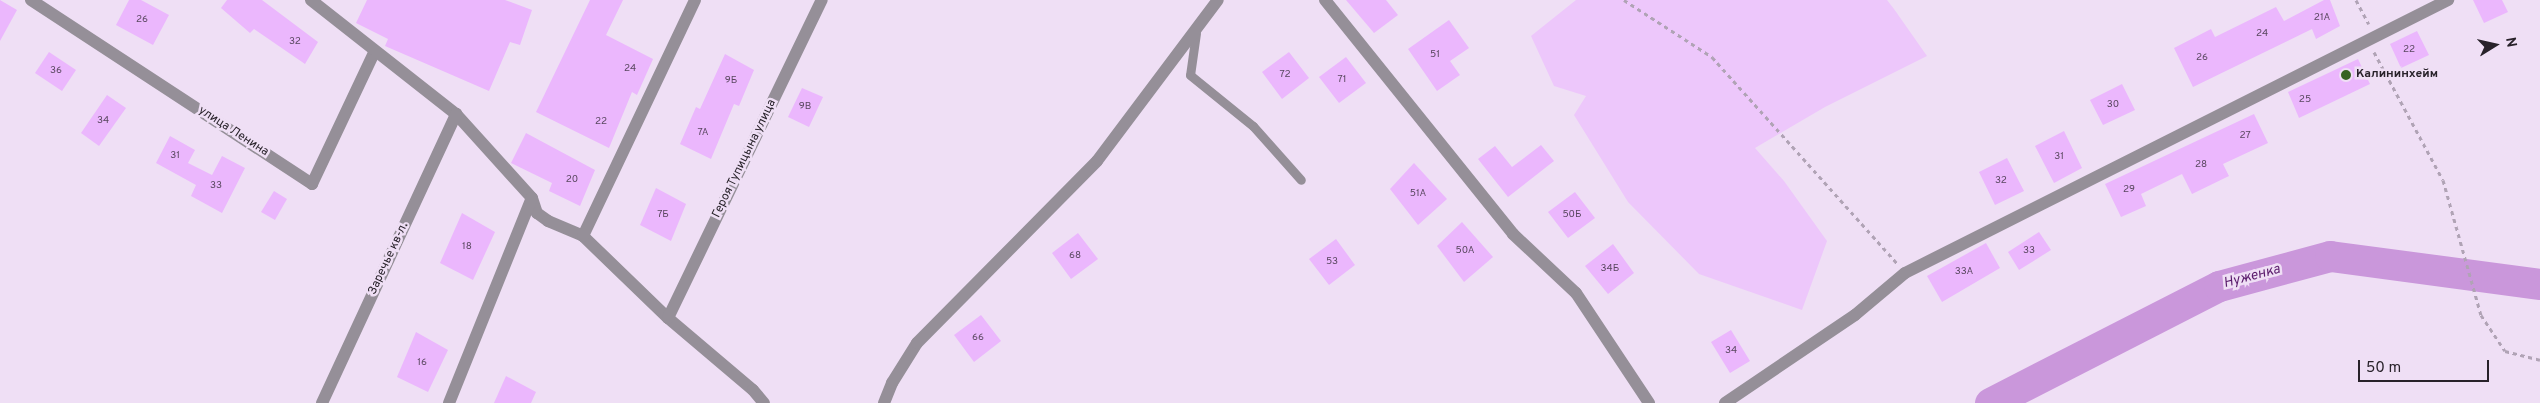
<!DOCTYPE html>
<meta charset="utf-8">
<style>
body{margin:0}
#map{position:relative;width:2540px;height:403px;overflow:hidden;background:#efdff5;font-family:Overpass,sans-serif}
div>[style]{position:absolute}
.green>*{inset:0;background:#edc7fb}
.river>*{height:31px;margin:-15.5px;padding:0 15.5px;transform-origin:15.5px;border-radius:15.5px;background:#ca97db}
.building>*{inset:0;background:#ebb7fd}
.path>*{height:3px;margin-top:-1.5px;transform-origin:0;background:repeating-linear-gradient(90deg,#b0a3b5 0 4px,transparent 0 8px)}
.lane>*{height:9px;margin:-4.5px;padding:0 4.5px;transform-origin:4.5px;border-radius:4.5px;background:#958f98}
.street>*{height:12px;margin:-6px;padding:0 6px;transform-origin:6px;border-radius:6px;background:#958f98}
.dots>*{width:14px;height:14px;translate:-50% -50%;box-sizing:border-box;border:2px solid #efdff5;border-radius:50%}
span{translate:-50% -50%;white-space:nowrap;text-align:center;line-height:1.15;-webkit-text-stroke:5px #efdff5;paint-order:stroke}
.number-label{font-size:10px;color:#59475f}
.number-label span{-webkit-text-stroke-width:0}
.poi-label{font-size:12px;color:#28222a;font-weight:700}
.left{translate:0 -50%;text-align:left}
.street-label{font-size:12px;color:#28222a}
.water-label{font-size:14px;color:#591a6b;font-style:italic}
.north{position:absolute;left:2470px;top:20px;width:50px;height:50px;-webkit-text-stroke:4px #efdff5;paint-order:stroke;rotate:80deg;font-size:14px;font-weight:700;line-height:20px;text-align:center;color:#28222a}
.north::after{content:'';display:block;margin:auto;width:18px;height:22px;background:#28222a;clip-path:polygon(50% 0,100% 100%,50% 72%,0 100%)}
.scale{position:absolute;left:2358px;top:360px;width:131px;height:22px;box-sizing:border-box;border:2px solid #28222a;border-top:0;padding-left:6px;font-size:15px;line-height:18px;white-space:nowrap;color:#28222a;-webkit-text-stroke:4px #efdff5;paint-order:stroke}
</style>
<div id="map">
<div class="green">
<div style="clip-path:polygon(1576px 0,1887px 0,1894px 9px,1927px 56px,1825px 107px,1755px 148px,1784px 181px,1827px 241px,1802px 310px,1699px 274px,1628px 202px,1574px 115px,1586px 96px,1554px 86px,1531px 36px)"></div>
</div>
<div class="river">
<div style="left:1990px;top:403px;width:257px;rotate:-27.1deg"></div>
<div style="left:2219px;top:286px;width:115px;rotate:-15.1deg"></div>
<div style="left:2330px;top:256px;width:212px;rotate:7.6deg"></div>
</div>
<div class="building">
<div style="clip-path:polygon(0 0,17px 10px,0 41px)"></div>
<div style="clip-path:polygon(129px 0,141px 0,169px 15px,153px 45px,116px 25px)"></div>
<div style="clip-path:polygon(227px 0,262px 0,318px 42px,305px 64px,254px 29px,250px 33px,221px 8px)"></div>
<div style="clip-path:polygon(367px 0,505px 0,532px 10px,520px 45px,510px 42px,489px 91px,385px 46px,388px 39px,356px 23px)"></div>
<div style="clip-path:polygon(590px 0,623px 0,606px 35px,653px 59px,637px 95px,632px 92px,609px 148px,536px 112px)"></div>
<div style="clip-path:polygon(1346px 0,1386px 0,1398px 15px,1374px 33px)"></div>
<div style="clip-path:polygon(2324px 0,2330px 0,2340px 26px,2316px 39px,2312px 29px,2193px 87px,2174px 48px,2211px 29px,2215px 37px,2276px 7px,2284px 21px)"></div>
<div style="clip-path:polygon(2473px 0,2502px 0,2508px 12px,2484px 23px)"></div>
<div style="clip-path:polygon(1449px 20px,1469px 48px,1450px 61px,1460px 75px,1437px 91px,1408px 49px)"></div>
<div style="clip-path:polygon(2417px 31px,2429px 55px,2401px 68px,2390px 44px)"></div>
<div style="clip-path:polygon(49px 52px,76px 70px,62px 91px,35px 73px)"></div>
<div style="clip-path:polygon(1289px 52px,1309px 78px,1282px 99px,1262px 72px)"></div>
<div style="clip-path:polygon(725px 54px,754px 70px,739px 106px,734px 104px,711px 159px,680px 144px,696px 107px,700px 109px)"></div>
<div style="clip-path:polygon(1346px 57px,1366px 83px,1339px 103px,1319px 77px)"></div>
<div style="clip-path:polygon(2358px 59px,2370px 84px,2299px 118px,2288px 92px)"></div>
<div style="clip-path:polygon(2122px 84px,2135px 110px,2103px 125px,2090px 100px)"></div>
<div style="clip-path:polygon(802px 88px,823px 97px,809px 127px,788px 117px)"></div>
<div style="clip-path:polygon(107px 95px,126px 108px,99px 146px,81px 133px)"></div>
<div style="clip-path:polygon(2254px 114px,2268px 143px,2223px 164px,2229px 176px,2192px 194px,2182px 174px,2141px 194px,2146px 206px,2121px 217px,2105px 184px)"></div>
<div style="clip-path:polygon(2064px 131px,2082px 168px,2054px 183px,2035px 146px)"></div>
<div style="clip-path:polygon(526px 133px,595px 170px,580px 206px,549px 191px,552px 183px,511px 163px)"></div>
<div style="clip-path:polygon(170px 136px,195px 150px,188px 163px,212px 175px,222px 156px,245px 168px,222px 213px,191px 196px,196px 185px,156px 163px)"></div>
<div style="clip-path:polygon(1541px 145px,1554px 161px,1508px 197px,1478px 159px,1495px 146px,1512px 167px)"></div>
<div style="clip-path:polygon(2007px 158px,2024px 191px,1995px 205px,1979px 172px)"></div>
<div style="clip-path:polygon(1414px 163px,1447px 199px,1418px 225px,1390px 189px)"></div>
<div style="clip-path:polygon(656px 188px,686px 204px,671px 241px,640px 225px)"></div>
<div style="clip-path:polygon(274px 191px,287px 199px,275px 220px,261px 212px)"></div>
<div style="clip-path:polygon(1575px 192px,1595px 218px,1568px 238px,1548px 212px)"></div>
<div style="clip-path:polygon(462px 213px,495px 232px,473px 280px,440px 263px)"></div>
<div style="clip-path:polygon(1462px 222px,1493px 257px,1464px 282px,1437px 246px)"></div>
<div style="clip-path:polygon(2039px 232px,2051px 250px,2019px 270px,2008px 252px)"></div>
<div style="clip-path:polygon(1078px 233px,1098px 259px,1071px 279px,1052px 253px)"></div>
<div style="clip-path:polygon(1336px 239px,1355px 265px,1329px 285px,1309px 259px)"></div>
<div style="clip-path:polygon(1986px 243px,2000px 268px,1942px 302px,1927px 276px)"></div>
<div style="clip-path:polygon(1613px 244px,1634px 273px,1608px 294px,1585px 266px)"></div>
<div style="clip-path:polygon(981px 315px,1001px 341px,974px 362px,954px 335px)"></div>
<div style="clip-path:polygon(1731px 330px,1750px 361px,1730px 373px,1711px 342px)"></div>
<div style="clip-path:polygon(416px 332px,448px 350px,428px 392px,397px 377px)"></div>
<div style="clip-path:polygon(506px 376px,536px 392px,531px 403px,494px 403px)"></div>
</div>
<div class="path">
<div style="left:1624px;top:0;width:105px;rotate:32.9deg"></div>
<div style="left:1712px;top:57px;width:277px;rotate:48.1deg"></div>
<div style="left:2356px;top:0;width:27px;rotate:62deg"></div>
<div style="left:2374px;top:52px;width:145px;rotate:61.7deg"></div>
<div style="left:2443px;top:180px;width:140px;rotate:74.3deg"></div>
<div style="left:2481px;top:315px;width:43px;rotate:56.3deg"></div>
<div style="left:2505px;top:351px;width:36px;rotate:14deg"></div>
</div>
<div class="lane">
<div style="left:1196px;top:33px;width:42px;rotate:98.1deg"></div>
<div style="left:1190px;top:75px;width:81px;rotate:39deg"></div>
<div style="left:1253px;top:126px;width:72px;rotate:48.4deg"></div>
</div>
<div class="street">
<div style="left:31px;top:0;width:336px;rotate:33.2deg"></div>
<div style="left:312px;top:184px;width:147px;rotate:-64.7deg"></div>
<div style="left:311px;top:0;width:184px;rotate:38.2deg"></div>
<div style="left:456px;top:114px;width:113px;rotate:47.9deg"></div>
<div style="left:532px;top:198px;width:16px;rotate:72deg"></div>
<div style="left:537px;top:213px;width:14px;rotate:36deg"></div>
<div style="left:548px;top:221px;width:38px;rotate:23deg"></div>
<div style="left:583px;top:236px;width:118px;rotate:44deg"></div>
<div style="left:668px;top:318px;width:111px;rotate:40.3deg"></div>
<div style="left:753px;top:390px;width:17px;rotate:50deg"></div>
<div style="left:1325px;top:0;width:300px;rotate:51.2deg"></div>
<div style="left:1513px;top:234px;width:86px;rotate:43.1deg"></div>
<div style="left:1576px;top:293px;width:132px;rotate:56.4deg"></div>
<div style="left:583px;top:236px;width:261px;rotate:-64.6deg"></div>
<div style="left:668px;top:318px;width:353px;rotate:-64.2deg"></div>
<div style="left:322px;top:403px;width:319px;rotate:-65.1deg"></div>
<div style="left:449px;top:403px;width:221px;rotate:-68deg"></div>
<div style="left:884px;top:403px;width:22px;rotate:-68deg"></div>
<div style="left:892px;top:383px;width:47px;rotate:-58deg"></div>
<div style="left:917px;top:343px;width:256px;rotate:-45.3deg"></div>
<div style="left:1097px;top:161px;width:201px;rotate:-53.1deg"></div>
<div style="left:1725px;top:403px;width:157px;rotate:-34.1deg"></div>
<div style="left:1855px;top:315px;width:65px;rotate:-40deg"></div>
<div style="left:1905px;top:273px;width:608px;rotate:-26.69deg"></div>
</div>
<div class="dots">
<div style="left:2346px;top:75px;background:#366322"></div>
</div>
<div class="number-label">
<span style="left:2322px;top:18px">21А</span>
<span style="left:142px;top:20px">26</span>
<span style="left:2262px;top:34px">24</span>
<span style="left:295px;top:42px">32</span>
<span style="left:2409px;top:50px">22</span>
<span style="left:1435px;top:55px">51</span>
<span style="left:2202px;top:58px">26</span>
<span style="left:630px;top:69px">24</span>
<span style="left:56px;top:71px">36</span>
<span style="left:1285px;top:75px">72</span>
<span style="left:1342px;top:80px">71</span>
<span style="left:731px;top:81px">9Б</span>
<span style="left:2305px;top:100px">25</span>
<span style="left:2113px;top:105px">30</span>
<span style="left:805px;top:107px">9В</span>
<span style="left:103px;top:121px">34</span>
<span style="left:601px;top:122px">22</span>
<span style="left:703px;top:133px">7А</span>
<span style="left:2245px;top:136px">27</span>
<span style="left:175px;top:156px">31</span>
<span style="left:2059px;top:157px">31</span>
<span style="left:2201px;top:165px">28</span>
<span style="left:572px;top:180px">20</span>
<span style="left:2001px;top:181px">32</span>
<span style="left:216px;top:186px">33</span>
<span style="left:2129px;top:190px">29</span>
<span style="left:1418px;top:194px">51А</span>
<span style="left:663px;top:215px">7Б</span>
<span style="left:1572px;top:215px">50Б</span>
<span style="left:467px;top:247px">18</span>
<span style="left:1465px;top:251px">50А</span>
<span style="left:2029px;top:251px">33</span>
<span style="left:1075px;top:256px">68</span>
<span style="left:1332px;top:262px">53</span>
<span style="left:1610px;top:269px">34Б</span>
<span style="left:1964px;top:272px">33А</span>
<span style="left:978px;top:338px">66</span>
<span style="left:1731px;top:351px">34</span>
<span style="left:422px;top:363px">16</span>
</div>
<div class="poi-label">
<span class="left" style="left:2356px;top:75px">Калининхейм</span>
</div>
<div class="street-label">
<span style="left:233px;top:132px;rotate:33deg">улица Ленина</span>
<span style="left:745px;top:159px;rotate:-64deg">Героя Тупицына улица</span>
<span style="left:389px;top:259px;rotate:-65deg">Заречье кв-л.</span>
</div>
<div class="water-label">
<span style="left:2252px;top:277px;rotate:-15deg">Нуженка</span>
</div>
<div class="north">N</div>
<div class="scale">50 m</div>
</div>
